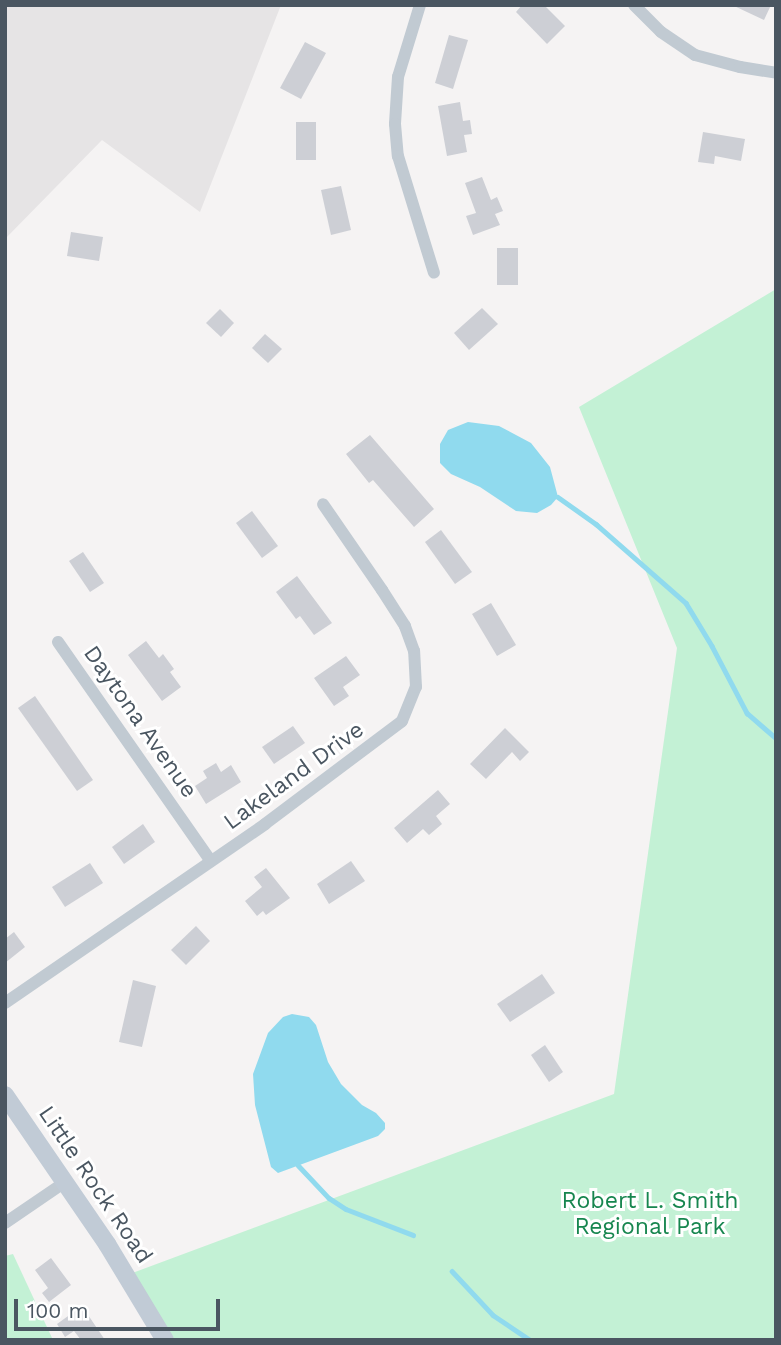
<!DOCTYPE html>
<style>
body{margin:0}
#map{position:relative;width:781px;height:1345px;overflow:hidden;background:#f5f3f3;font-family:"Work Sans",sans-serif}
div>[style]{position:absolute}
.education>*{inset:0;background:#e6e4e5}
.green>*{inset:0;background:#c3f1d5}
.water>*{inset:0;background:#90daee}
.stream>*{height:4.5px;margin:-2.25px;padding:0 2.25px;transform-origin:2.25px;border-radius:2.25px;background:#90daee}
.building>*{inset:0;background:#cdcfd5}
.minor>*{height:12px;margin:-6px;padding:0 6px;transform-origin:6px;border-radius:6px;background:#c1cad2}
.secondary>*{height:18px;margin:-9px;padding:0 9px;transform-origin:9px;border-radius:9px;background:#c1cbd6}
span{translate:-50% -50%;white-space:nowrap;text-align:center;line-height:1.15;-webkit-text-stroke:6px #fff;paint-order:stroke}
.street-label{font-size:23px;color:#4a5661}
.park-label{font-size:23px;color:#17864f}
.frame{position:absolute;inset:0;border:7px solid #4a5661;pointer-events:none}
.scale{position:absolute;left:14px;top:1299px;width:206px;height:32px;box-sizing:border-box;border:4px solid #4a5661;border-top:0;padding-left:9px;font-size:21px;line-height:24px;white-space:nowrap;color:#4a5661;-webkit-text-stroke:5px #fff;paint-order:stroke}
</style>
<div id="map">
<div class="education">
<div style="clip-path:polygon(5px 5px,281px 5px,200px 212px,102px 140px,5px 239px)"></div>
</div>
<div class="green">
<div style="clip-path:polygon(776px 289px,776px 1340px,165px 1340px,127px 1275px,614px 1094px,677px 648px,579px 407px)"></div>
<div style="clip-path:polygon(13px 1254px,53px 1340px,5px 1340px,5px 1256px)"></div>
</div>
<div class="water">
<div style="clip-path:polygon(468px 422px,499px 426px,531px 443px,550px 467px,558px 497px,551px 505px,537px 513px,516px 511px,480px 487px,451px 474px,440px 463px,440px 444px,448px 430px)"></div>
<div style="clip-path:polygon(292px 1014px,309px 1017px,316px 1025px,328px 1062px,341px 1084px,362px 1105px,376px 1113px,385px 1123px,385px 1129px,378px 1136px,278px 1173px,271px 1167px,255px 1105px,253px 1074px,268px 1033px,283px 1017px)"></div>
</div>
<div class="stream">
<div style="left:558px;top:497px;width:47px;rotate:35.4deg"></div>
<div style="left:596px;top:524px;width:120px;rotate:41.3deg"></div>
<div style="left:686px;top:603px;width:50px;rotate:58.8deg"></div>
<div style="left:712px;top:646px;width:76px;rotate:62.4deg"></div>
<div style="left:747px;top:713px;width:38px;rotate:41deg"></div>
<div style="left:298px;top:1165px;width:45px;rotate:46.8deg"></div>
<div style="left:329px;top:1198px;width:20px;rotate:33deg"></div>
<div style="left:346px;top:1209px;width:72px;rotate:21.2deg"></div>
<div style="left:452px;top:1271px;width:60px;rotate:47deg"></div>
<div style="left:493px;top:1315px;width:45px;rotate:34deg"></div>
</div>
<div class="building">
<div style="clip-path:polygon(522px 5px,544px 5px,565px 26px,547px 44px,516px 12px)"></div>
<div style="clip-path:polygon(732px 5px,771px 5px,764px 20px)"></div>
<div style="clip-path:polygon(449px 35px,468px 40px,453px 89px,435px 83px)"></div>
<div style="clip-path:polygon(305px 42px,326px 53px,301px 99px,280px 88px)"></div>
<div style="clip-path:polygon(460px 102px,463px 121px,470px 120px,472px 134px,464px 135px,467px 152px,447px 156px,438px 106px)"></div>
<div style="clip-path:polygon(296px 122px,316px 122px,316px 160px,296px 160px)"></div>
<div style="clip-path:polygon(703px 132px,745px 139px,741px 161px,715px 156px,714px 164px,698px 162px)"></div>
<div style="clip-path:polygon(482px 177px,491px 200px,497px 197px,503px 211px,495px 214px,500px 225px,473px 235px,466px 216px,476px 213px,465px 183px)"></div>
<div style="clip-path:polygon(341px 186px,351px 230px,331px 235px,321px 190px)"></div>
<div style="clip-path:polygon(71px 232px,103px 237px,99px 261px,67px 256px)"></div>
<div style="clip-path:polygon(497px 248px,518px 248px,518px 285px,497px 285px)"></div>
<div style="clip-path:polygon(482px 308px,498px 324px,469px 350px,454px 333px)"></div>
<div style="clip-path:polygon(220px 309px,234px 323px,221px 337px,206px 323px)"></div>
<div style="clip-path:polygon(265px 334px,282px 349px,268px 363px,252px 348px)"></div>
<div style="clip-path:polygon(370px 435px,434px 509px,414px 527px,373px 480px,369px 483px,346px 454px)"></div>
<div style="clip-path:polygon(252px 511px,278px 546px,262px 558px,236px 523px)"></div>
<div style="clip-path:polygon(441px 530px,472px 572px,455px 584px,425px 542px)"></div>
<div style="clip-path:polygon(83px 552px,104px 583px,90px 592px,69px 561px)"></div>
<div style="clip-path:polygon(297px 576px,332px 623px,314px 635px,300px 616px,296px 619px,276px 592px)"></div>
<div style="clip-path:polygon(491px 603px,516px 645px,497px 656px,472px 614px)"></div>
<div style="clip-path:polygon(146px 641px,159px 658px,163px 654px,174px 669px,170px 672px,181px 687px,162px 701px,128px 655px)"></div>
<div style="clip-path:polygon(346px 656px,360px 675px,343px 687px,349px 696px,334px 706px,314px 678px)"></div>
<div style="clip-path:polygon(35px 696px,93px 780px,77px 791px,18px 708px)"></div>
<div style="clip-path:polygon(293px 726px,305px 743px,274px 764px,262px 747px)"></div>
<div style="clip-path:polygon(505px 728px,529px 752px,520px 761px,512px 752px,486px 779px,470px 764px)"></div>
<div style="clip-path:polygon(216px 763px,221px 772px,231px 765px,241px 782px,206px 804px,195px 786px,207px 778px,203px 771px)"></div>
<div style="clip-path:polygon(438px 790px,450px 804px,436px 816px,442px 824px,429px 835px,423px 829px,407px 843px,394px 828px)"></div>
<div style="clip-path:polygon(143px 824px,155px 842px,124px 864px,112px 847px)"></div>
<div style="clip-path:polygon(351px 861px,365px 881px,329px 904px,317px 884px)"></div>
<div style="clip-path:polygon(90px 863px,103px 883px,65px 907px,52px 887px)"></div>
<div style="clip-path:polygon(266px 868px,290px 898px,266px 915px,263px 911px,257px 916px,245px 901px,262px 887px,254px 877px)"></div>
<div style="clip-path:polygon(196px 926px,210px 941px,186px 965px,171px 950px)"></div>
<div style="clip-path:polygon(14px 932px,25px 947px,5px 963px,5px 939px)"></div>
<div style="clip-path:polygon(542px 974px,555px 993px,510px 1022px,497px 1004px)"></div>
<div style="clip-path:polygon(133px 980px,156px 986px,142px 1047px,119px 1042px)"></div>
<div style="clip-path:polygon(545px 1045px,563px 1072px,549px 1082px,531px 1055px)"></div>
<div style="clip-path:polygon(51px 1258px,71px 1285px,49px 1302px,42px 1293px,48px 1288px,35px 1270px)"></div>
<div style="clip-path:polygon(82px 1306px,105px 1340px,81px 1340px,74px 1331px,65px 1337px,57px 1324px)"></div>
</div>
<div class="minor">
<div style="left:420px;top:5px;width:75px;rotate:107deg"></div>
<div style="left:398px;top:77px;width:47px;rotate:93.7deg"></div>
<div style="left:395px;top:124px;width:32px;rotate:85deg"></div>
<div style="left:398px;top:156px;width:122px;rotate:72.9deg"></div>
<div style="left:634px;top:5px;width:38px;rotate:45deg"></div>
<div style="left:661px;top:32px;width:41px;rotate:34.1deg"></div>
<div style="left:695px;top:55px;width:47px;rotate:14.9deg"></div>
<div style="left:740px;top:67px;width:36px;rotate:9deg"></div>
<div style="left:58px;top:642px;width:267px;rotate:55.1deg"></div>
<div style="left:5px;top:1003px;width:316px;rotate:-34.5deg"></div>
<div style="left:265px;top:824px;width:171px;rotate:-36.9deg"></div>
<div style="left:402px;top:721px;width:37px;rotate:-68deg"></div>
<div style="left:416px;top:687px;width:36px;rotate:-93deg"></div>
<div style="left:414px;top:651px;width:27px;rotate:-110deg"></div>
<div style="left:405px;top:626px;width:43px;rotate:-122.6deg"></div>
<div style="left:382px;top:590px;width:104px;rotate:-124.5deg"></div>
<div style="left:5px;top:1223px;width:73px;rotate:-34.3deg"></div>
</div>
<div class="secondary">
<div style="left:5px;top:1095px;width:181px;rotate:55.6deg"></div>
<div style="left:107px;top:1244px;width:112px;rotate:58.9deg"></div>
</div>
<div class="street-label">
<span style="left:140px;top:722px;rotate:55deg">Daytona Avenue</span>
<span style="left:294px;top:776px;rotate:-36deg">Lakeland Drive</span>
<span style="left:95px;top:1185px;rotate:56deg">Little Rock Road</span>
</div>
<div class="park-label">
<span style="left:650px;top:1214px">Robert L. Smith<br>Regional Park</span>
</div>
<div class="frame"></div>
<div class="scale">100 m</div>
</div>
